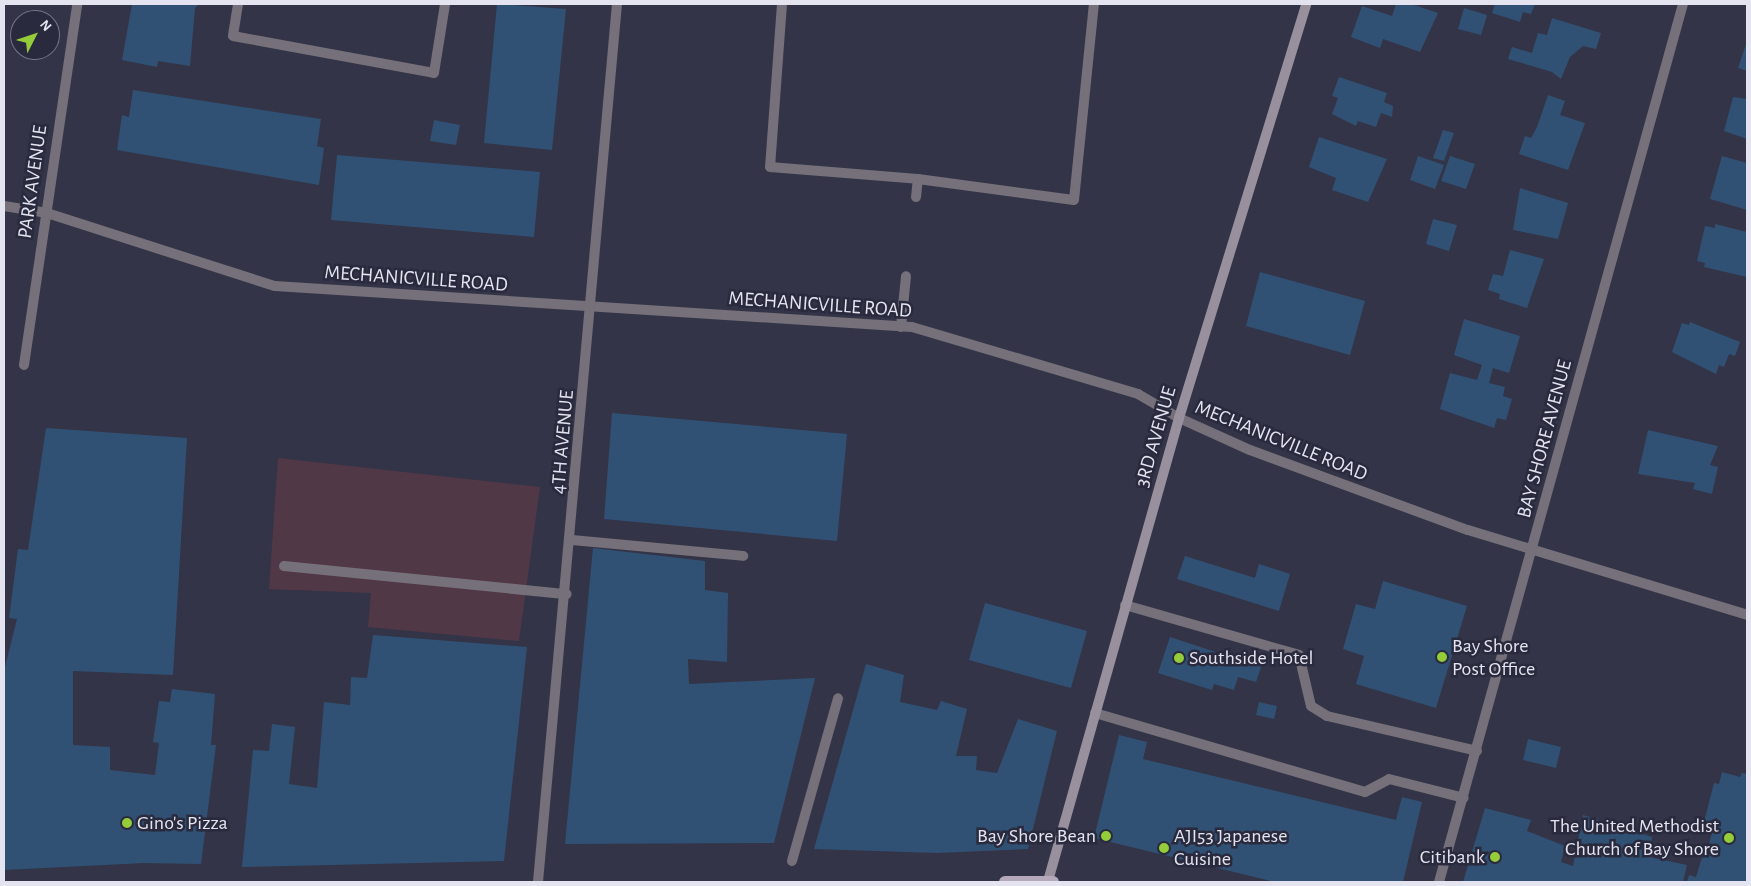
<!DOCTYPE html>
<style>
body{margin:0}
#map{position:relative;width:1751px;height:886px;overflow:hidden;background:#333447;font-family:"Alegreya Sans",sans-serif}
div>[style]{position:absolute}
.green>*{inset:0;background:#513847}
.building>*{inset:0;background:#315174}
.service>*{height:10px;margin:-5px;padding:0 5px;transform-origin:5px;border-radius:5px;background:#757079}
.pedestrian>*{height:10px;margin:-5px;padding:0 5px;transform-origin:5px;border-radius:5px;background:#757079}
.minor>*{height:10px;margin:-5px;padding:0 5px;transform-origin:5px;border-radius:5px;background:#757079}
.tertiary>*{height:10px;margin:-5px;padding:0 5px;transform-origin:5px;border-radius:5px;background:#757079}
.secondary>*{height:10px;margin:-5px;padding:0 5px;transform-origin:5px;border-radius:5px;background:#99909e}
.primary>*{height:12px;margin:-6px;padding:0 6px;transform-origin:6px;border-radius:6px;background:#b4a8ba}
.dots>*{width:14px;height:14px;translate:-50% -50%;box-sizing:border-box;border:2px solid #292a3d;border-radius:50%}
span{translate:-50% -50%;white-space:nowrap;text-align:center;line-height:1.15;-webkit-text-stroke:5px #292a3d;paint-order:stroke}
.street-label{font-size:20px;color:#e3e4f0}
.poi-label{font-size:20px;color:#e3e4f0}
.left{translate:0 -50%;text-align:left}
.right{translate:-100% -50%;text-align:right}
.frame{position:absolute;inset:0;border:5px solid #e3e4f0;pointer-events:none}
.north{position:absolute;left:10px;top:10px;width:50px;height:50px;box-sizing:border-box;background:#292a3d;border:1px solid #737485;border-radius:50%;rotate:49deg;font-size:14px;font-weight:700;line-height:20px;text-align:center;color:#e3e4f0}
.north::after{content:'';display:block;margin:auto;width:18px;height:22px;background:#95cc3a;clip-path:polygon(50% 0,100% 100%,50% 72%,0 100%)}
</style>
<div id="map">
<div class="green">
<div style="clip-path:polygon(278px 458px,540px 487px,519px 641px,368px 627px,371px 593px,269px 589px)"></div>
</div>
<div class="building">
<div style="clip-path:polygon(132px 4px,199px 4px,195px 8px,190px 66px,158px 61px,157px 67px,122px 60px)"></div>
<div style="clip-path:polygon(497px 4px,566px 9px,552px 150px,484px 143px)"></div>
<div style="clip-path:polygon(1396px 4px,1411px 4px,1438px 13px,1420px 52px,1383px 39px,1380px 48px,1351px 37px,1362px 6px,1392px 16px)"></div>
<div style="clip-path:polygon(1495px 4px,1535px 4px,1531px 14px,1523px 12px,1520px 22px,1492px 13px)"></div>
<div style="clip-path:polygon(1464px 8px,1487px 15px,1481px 35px,1458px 29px)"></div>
<div style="clip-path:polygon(1552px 18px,1601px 33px,1596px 49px,1583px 46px,1570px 57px,1561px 79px,1552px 72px,1508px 59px,1512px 47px,1532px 53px,1538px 33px,1547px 35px)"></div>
<div style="clip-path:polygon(1747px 41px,1747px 71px,1738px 68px)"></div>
<div style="clip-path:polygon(1339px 77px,1387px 93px,1384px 102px,1393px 106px,1392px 117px,1381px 113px,1376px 127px,1358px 121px,1356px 126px,1332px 114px,1338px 98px,1332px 96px)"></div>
<div style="clip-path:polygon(133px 90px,321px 119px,317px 146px,324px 148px,319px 185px,117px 150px,122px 115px,129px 117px)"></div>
<div style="clip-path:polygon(1548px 95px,1565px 101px,1560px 115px,1585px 123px,1568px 170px,1519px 154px,1525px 136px,1531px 138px,1537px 127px)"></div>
<div style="clip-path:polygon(1733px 97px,1747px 99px,1747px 139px,1724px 131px)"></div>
<div style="clip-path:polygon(434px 120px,460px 125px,456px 145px,430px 141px)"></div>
<div style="clip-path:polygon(1443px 130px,1454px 133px,1444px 161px,1433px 158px)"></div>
<div style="clip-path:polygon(1319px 137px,1387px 159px,1368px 202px,1332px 190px,1336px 178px,1309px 167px)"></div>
<div style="clip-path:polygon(337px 155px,540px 172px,534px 237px,331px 220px)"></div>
<div style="clip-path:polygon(1418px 156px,1444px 165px,1435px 189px,1410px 180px)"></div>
<div style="clip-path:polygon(1450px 156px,1475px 164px,1466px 189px,1441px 181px)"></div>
<div style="clip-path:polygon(1722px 156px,1747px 163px,1747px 210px,1710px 199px)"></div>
<div style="clip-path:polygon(1520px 188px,1568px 203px,1558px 239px,1513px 230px)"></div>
<div style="clip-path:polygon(1433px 219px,1457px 225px,1449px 251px,1426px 244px)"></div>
<div style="clip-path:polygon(1715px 224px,1747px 232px,1747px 277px,1704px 267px,1705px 263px,1697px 261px,1705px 226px,1715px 228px)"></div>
<div style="clip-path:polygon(1510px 250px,1544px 259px,1527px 308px,1499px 299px,1500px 294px,1488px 290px,1493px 274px,1503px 276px)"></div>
<div style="clip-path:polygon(1260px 272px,1365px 301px,1350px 355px,1246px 326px)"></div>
<div style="clip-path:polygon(1464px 319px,1520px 336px,1509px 373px,1493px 368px,1489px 383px,1505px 387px,1503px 396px,1512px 399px,1506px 420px,1497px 418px,1494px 428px,1440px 409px,1450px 373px,1477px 380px,1482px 365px,1454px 355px)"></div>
<div style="clip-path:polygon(1690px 322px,1740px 342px,1735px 356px,1729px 354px,1724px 367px,1719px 365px,1716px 374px,1672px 352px,1682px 323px,1689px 325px)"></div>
<div style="clip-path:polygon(612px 413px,847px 434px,837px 541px,604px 519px)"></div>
<div style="clip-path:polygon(46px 428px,187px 438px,173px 675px,73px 671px,73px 745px,110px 747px,110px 770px,155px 775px,159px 743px,153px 742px,159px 701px,170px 702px,172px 689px,215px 694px,211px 745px,216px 745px,201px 864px,144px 863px,4px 870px,4px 671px,17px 619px,9px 618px,18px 549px,28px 550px)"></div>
<div style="clip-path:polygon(1648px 430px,1718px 446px,1710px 465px,1718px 467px,1712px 494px,1693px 489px,1695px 483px,1638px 474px)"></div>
<div style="clip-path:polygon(593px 548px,705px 561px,705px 590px,728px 593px,727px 662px,688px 659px,689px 684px,815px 678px,774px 843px,565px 844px)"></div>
<div style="clip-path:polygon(1185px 556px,1255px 578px,1259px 564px,1290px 574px,1279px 611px,1177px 579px)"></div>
<div style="clip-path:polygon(1383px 581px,1467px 606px,1436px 708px,1356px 684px,1364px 656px,1343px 649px,1356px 604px,1375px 609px)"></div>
<div style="clip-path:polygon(985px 603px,1087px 631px,1071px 688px,969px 660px)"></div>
<div style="clip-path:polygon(373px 635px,527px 647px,504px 861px,242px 867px,253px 750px,269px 751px,272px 724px,295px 727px,289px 784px,317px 788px,324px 702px,350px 705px,351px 677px,367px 678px)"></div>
<div style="clip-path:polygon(1170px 637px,1261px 667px,1256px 682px,1238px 677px,1234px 690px,1214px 684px,1212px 690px,1158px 673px)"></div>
<div style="clip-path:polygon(866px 664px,904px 675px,900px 702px,937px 710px,941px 701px,967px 709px,956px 756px,977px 756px,976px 770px,997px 773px,1018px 719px,1057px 731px,1028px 849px,937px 853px,814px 849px)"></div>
<div style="clip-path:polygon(1259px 702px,1277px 706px,1274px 719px,1256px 715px)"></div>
<div style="clip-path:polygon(1119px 735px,1147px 742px,1143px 759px,1396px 820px,1402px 797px,1422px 802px,1403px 882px,1275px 882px,1094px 838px)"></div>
<div style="clip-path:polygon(1528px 739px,1561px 747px,1556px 768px,1523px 760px)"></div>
<div style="clip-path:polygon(1722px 772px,1740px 777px,1742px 773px,1747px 774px,1747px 882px,1687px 882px,1689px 875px,1696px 877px,1704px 851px,1707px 852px,1714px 825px,1704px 822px,1714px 783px,1719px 784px)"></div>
<div style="clip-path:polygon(1485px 808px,1531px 820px,1527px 831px,1565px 846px,1561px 862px,1573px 866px,1583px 815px,1652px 837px,1649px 857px,1687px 865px,1683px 882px,1463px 882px)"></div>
</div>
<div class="service">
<div style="left:238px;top:4px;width:32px;rotate:99deg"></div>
<div style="left:233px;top:36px;width:204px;rotate:10.4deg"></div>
<div style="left:434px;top:73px;width:70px;rotate:-80.9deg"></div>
<div style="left:782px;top:4px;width:163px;rotate:94.2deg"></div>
<div style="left:770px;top:167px;width:148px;rotate:4.6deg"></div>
<div style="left:918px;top:179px;width:157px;rotate:7.7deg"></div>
<div style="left:1074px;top:200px;width:197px;rotate:-84.2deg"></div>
<div style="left:916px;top:197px;width:18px;rotate:-84deg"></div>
<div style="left:901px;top:327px;width:51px;rotate:-84.4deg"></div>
<div style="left:572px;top:540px;width:172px;rotate:5.3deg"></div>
<div style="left:284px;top:566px;width:284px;rotate:5.7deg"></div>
<div style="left:1125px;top:605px;width:181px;rotate:16deg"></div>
<div style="left:1299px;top:655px;width:52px;rotate:76.8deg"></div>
<div style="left:1311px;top:706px;width:19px;rotate:32deg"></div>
<div style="left:1327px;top:716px;width:154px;rotate:13.1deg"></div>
<div style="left:1095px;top:713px;width:281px;rotate:16.3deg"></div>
<div style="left:1365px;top:792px;width:27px;rotate:-28deg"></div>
<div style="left:1389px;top:779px;width:77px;rotate:14.2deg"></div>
</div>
<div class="pedestrian">
<div style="left:792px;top:861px;width:169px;rotate:-74.2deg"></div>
</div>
<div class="minor">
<div style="left:24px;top:365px;width:365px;rotate:-81.6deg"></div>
<div style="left:1179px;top:418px;width:78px;rotate:24.3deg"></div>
<div style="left:1250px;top:450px;width:232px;rotate:20.2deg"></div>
<div style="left:1468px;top:530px;width:292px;rotate:16.9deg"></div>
<div style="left:1439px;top:882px;width:911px;rotate:-74.47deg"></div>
</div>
<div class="tertiary">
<div style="left:4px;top:206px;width:44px;rotate:9.2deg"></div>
<div style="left:47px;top:213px;width:239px;rotate:17.8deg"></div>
<div style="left:275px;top:286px;width:638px;rotate:3.68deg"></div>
<div style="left:912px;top:327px;width:236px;rotate:16.5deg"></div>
<div style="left:1138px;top:394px;width:48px;rotate:30.3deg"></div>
<div style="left:538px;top:882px;width:882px;rotate:-84.86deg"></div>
</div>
<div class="secondary">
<div style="left:1048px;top:881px;width:481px;rotate:-74.2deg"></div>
<div style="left:1179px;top:418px;width:433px;rotate:-72.9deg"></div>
</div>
<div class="primary">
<div style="left:1005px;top:882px;width:48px"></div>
</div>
<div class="dots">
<div style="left:1442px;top:657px;background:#95cc3a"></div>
<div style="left:1179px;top:658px;background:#95cc3a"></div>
<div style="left:127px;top:823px;background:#95cc3a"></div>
<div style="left:1106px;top:836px;background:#95cc3a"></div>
<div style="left:1729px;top:838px;background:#95cc3a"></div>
<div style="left:1164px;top:848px;background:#95cc3a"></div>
<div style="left:1495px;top:857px;background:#95cc3a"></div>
</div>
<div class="street-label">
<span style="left:33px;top:182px;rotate:-82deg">PARK AVENUE</span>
<span style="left:416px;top:279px;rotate:4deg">MECHANICVILLE ROAD</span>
<span style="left:820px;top:305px;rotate:4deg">MECHANICVILLE ROAD</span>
<span style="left:1156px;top:437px;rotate:-74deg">3RD AVENUE</span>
<span style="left:1545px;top:439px;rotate:-75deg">BAY SHORE AVENUE</span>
<span style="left:1281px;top:441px;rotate:22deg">MECHANICVILLE ROAD</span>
<span style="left:563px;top:442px;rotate:-85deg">4TH AVENUE</span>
</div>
<div class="poi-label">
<span class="left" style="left:1452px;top:658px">Bay Shore<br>Post Office</span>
<span class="left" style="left:1189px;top:658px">Southside Hotel</span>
<span class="left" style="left:137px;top:823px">Gino's Pizza</span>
<span class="right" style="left:1719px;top:838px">The United Methodist<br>Church of Bay Shore</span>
<span class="right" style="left:1096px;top:836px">Bay Shore Bean</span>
<span class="left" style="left:1174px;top:848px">AJI53 Japanese<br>Cuisine</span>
<span class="right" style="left:1485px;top:857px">Citibank</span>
</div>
<div class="frame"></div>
<div class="north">N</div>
</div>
